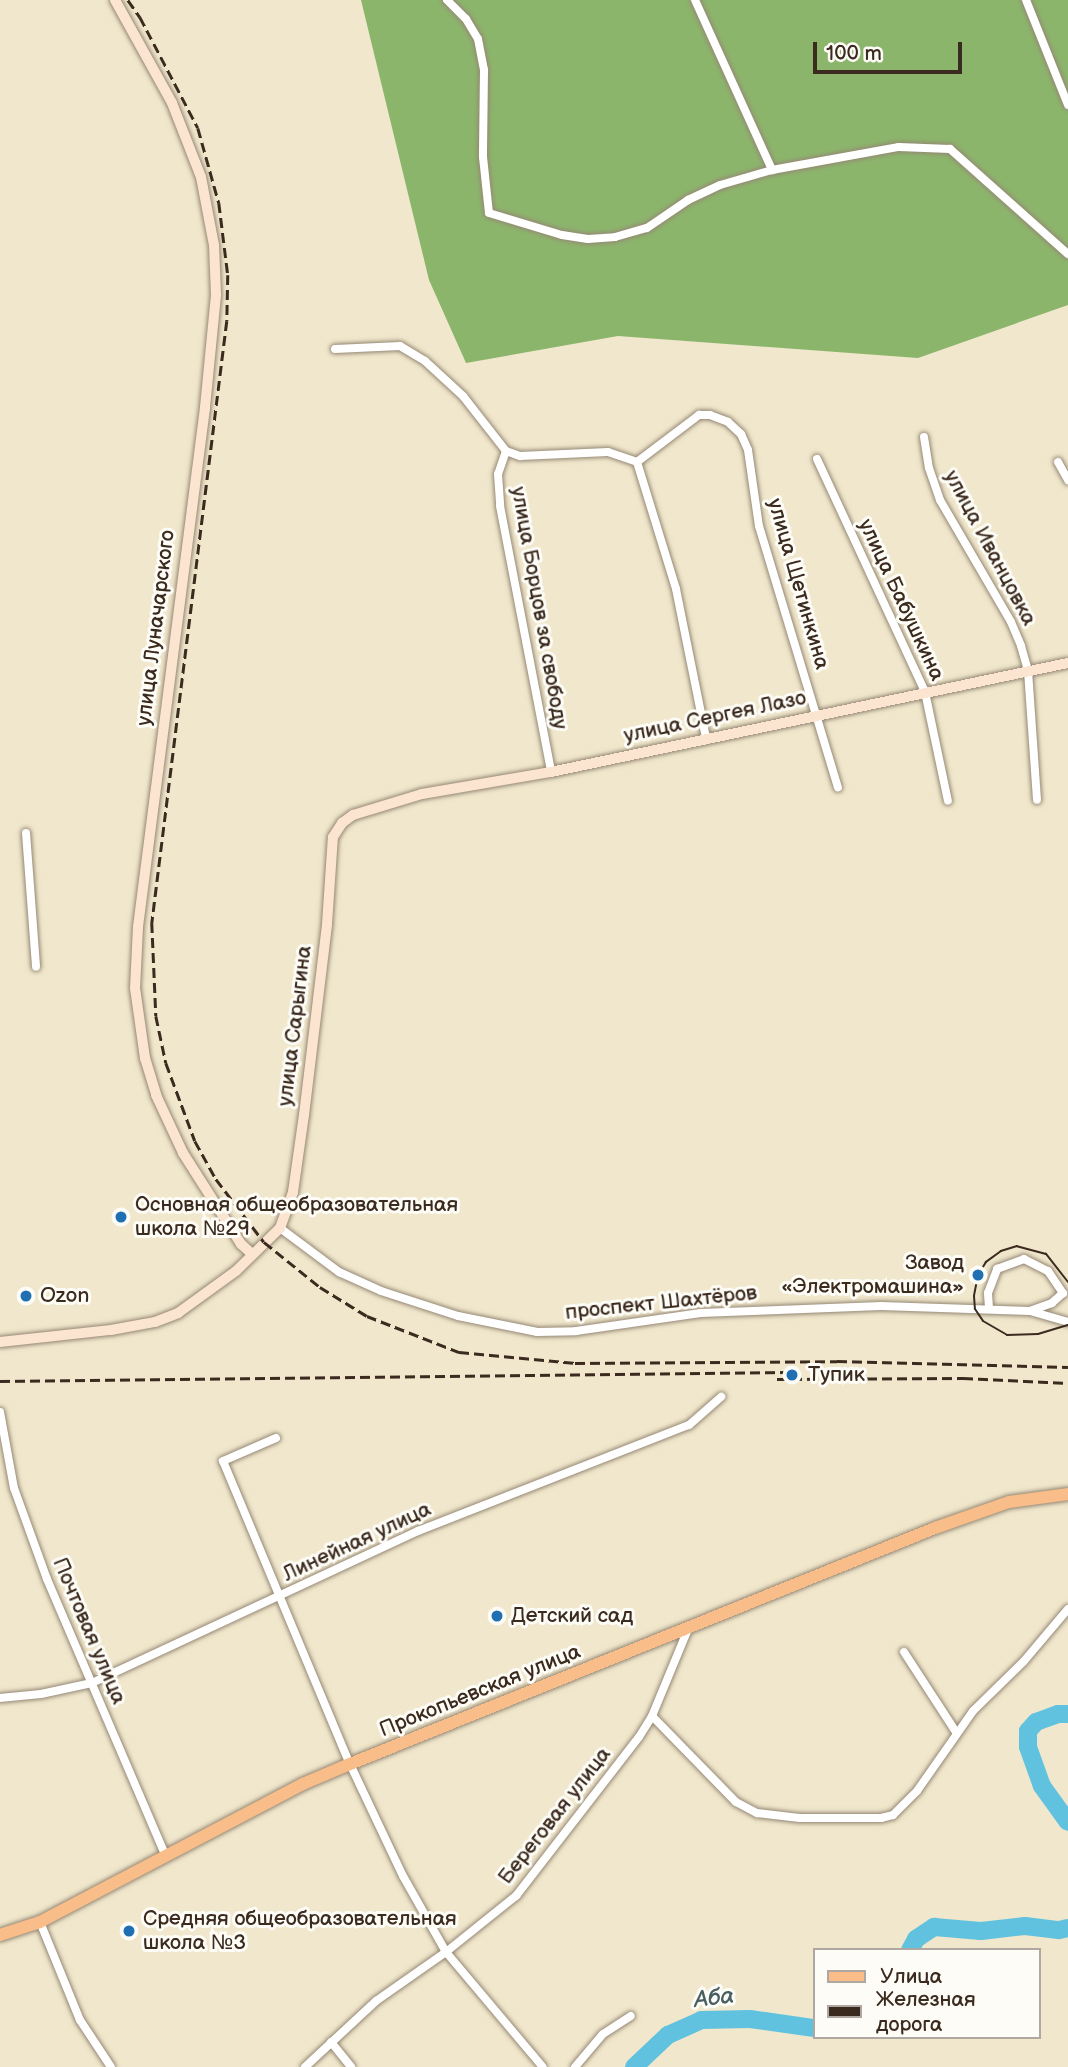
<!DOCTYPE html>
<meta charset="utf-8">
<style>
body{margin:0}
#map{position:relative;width:1068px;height:2067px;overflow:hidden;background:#f0e7cc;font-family:"Balsamiq Sans",sans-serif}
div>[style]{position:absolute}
.forest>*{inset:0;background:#8cb56c}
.river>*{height:18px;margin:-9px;padding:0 9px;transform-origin:9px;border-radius:9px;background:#61c2df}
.roads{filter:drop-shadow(0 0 2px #968875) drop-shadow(0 0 2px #968875)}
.minor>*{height:8px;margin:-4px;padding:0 4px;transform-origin:4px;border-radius:4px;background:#fff}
.secondary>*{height:10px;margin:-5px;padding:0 5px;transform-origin:5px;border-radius:5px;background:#fce5d0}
.primary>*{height:12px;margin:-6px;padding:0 6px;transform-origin:6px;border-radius:6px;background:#f8bd89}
.tram>*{height:2px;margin:-1px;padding:0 1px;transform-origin:1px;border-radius:1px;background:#3b2a1e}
.rail>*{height:2.5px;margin-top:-1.25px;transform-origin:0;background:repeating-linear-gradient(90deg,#3b2a1e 0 10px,transparent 0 15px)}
.dots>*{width:19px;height:19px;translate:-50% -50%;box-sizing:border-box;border:4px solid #fdfcf7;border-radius:50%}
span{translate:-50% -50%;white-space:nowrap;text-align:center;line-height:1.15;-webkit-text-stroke:6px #fdfcf7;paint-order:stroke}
.street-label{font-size:21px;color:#3b2a1e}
.poi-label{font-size:21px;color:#3b2a1e}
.left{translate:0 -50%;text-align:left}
.right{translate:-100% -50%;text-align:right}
.water-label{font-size:23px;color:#485f62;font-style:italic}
.legend{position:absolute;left:813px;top:1948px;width:228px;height:91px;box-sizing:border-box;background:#fdfcf7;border:2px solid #afa8a0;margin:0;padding:9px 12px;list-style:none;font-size:21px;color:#3b2a1e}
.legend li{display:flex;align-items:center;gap:14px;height:35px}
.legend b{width:35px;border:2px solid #afa8a0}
.scale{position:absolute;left:813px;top:42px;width:149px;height:32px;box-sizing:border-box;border:4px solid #3b2a1e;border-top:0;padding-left:9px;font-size:21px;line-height:24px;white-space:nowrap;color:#3b2a1e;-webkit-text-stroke:5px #fdfcf7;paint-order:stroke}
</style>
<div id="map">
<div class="forest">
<div style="clip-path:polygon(361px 0,1068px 0,1068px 305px,918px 358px,618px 336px,466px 363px,429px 280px)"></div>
</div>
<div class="river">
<div style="left:1068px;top:1714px;width:10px;rotate:180deg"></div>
<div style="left:1058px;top:1714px;width:23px;rotate:160deg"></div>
<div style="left:1036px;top:1722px;width:12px;rotate:132deg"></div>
<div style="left:1028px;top:1731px;width:16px;rotate:90deg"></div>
<div style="left:1028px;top:1747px;width:41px;rotate:70.3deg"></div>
<div style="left:1042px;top:1786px;width:44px;rotate:54.2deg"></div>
<div style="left:910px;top:1950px;width:13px;rotate:-61deg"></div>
<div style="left:916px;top:1939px;width:22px;rotate:-34deg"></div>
<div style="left:934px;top:1927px;width:47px;rotate:4.9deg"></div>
<div style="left:981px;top:1931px;width:44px;rotate:-6.5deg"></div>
<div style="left:1025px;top:1926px;width:34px;rotate:7deg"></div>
<div style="left:1059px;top:1930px;width:9px;rotate:-13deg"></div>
<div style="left:634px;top:2067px;width:47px;rotate:-43.3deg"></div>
<div style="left:668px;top:2035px;width:36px;rotate:-24deg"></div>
<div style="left:701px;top:2020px;width:49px;rotate:-1.2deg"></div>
<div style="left:750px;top:2019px;width:65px;rotate:8deg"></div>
</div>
<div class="roads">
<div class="minor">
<div style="left:447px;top:0;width:27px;rotate:45deg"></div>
<div style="left:466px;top:19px;width:23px;rotate:59deg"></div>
<div style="left:478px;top:39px;width:32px;rotate:79deg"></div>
<div style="left:484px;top:70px;width:87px;rotate:90.7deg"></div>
<div style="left:483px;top:157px;width:56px;rotate:83.9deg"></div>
<div style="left:489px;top:213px;width:76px;rotate:16.8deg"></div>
<div style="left:562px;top:235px;width:26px;rotate:9deg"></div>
<div style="left:588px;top:239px;width:27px;rotate:-4deg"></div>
<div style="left:615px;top:237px;width:33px;rotate:-16deg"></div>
<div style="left:647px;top:228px;width:50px;rotate:-34.3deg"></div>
<div style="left:688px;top:200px;width:35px;rotate:-25deg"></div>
<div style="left:720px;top:185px;width:54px;rotate:-16.1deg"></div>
<div style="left:772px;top:170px;width:129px;rotate:-10.3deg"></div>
<div style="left:899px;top:147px;width:51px;rotate:2.2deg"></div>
<div style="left:950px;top:149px;width:158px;rotate:41.7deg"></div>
<div style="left:695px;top:0;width:187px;rotate:65.6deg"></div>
<div style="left:1026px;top:0;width:113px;rotate:68.2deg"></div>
<div style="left:335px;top:349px;width:65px;rotate:-2.6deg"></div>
<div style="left:400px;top:346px;width:29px;rotate:31deg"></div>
<div style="left:425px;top:361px;width:52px;rotate:42.6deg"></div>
<div style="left:463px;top:396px;width:70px;rotate:52deg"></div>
<div style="left:506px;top:451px;width:15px;rotate:20deg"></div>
<div style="left:520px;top:456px;width:88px;rotate:-2.6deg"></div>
<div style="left:608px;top:452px;width:31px;rotate:19deg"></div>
<div style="left:637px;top:462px;width:78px;rotate:-37.2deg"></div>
<div style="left:699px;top:415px;width:11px"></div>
<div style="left:710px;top:415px;width:19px;rotate:21deg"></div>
<div style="left:728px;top:422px;width:18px;rotate:43deg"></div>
<div style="left:741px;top:434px;width:17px;rotate:66deg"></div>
<div style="left:748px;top:450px;width:77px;rotate:81.8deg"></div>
<div style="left:759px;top:526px;width:273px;rotate:73.2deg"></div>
<div style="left:924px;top:437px;width:31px;rotate:81deg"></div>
<div style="left:929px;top:468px;width:34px;rotate:71deg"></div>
<div style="left:940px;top:500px;width:141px;rotate:59.8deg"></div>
<div style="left:1011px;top:622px;width:26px;rotate:67deg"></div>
<div style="left:1021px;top:646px;width:26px;rotate:74deg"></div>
<div style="left:1028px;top:671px;width:129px;rotate:86deg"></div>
<div style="left:506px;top:451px;width:24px;rotate:109deg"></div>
<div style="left:498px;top:474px;width:32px;rotate:86deg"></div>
<div style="left:500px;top:506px;width:271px;rotate:79.1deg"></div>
<div style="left:817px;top:459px;width:257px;rotate:65.1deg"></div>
<div style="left:925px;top:692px;width:111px;rotate:78.1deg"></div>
<div style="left:637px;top:462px;width:133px;rotate:72.9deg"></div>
<div style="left:676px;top:589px;width:152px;rotate:78.6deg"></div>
<div style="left:1058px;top:462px;width:21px;rotate:61deg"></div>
<div style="left:26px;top:833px;width:134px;rotate:85.7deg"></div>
<div style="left:280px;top:1228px;width:74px;rotate:36.7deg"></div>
<div style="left:339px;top:1272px;width:46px;rotate:24.3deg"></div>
<div style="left:381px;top:1291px;width:81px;rotate:18deg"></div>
<div style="left:458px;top:1316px;width:81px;rotate:11.4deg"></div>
<div style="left:537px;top:1332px;width:39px;rotate:-1deg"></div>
<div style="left:576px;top:1331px;width:126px;rotate:-8.2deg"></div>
<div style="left:701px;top:1313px;width:180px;rotate:-2.2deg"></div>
<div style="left:881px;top:1306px;width:149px;rotate:1.9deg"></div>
<div style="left:1030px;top:1311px;width:40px;rotate:16deg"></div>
<div style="left:989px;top:1308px;width:15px;rotate:-94deg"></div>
<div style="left:988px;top:1293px;width:26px;rotate:-69deg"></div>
<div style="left:997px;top:1269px;width:29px;rotate:-20deg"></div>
<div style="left:1024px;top:1259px;width:27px;rotate:27deg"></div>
<div style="left:1048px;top:1271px;width:27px;rotate:56deg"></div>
<div style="left:1063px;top:1293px;width:15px;rotate:138deg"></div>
<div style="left:1052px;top:1303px;width:23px;rotate:160deg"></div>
<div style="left:0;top:1412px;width:77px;rotate:79.6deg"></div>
<div style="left:14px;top:1488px;width:97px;rotate:70.1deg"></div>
<div style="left:47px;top:1579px;width:302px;rotate:66.8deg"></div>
<div style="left:276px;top:1438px;width:58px;rotate:156.5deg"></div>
<div style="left:223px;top:1461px;width:329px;rotate:67.3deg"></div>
<div style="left:350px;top:1764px;width:124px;rotate:64.7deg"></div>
<div style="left:403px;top:1876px;width:87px;rotate:60.5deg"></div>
<div style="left:446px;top:1952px;width:150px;rotate:49.9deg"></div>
<div style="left:904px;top:1652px;width:95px;rotate:57deg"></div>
<div style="left:0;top:1698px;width:41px;rotate:-5.6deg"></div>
<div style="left:41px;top:1694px;width:52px;rotate:-12.2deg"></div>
<div style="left:92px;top:1683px;width:360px;rotate:-25deg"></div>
<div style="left:418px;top:1531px;width:291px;rotate:-21.4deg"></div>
<div style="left:689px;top:1425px;width:43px;rotate:-41.2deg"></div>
<div style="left:652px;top:1716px;width:120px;rotate:45.7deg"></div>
<div style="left:736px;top:1802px;width:24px;rotate:28deg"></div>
<div style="left:757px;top:1813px;width:43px;rotate:6.6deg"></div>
<div style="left:800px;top:1818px;width:81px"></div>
<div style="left:881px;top:1818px;width:12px;rotate:-14deg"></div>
<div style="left:893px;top:1815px;width:34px;rotate:-45deg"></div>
<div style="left:917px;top:1791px;width:98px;rotate:-55deg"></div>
<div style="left:973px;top:1711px;width:71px;rotate:-44.4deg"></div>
<div style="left:1024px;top:1661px;width:68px;rotate:-49.8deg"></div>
<div style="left:40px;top:1922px;width:106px;rotate:67.8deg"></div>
<div style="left:80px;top:2020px;width:56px;rotate:56.6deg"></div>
<div style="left:331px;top:2042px;width:32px;rotate:51deg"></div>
<div style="left:305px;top:2067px;width:97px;rotate:-42.9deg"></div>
<div style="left:376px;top:2001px;width:85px;rotate:-35deg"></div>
<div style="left:446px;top:1952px;width:90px;rotate:-38.7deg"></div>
<div style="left:516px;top:1896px;width:201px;rotate:-52.3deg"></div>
<div style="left:639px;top:1737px;width:25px;rotate:-58deg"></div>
<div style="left:652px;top:1716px;width:94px;rotate:-67.5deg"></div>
<div style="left:575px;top:2067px;width:43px;rotate:-49.7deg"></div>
<div style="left:603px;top:2034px;width:33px;rotate:-33deg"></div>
</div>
<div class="secondary">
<div style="left:115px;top:0;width:118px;rotate:61deg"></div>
<div style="left:172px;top:103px;width:79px;rotate:68.6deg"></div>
<div style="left:201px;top:177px;width:69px;rotate:79.2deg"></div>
<div style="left:214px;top:245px;width:50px;rotate:87.7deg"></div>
<div style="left:216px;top:295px;width:114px;rotate:95.6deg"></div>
<div style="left:205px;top:408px;width:523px;rotate:97.36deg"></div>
<div style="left:138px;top:927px;width:61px;rotate:92.8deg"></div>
<div style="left:135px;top:988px;width:71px;rotate:81.9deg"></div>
<div style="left:145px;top:1058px;width:39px;rotate:73deg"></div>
<div style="left:156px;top:1095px;width:64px;rotate:65deg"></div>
<div style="left:183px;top:1153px;width:108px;rotate:57.5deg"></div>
<div style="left:241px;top:1244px;width:13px;rotate:42deg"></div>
<div style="left:0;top:1342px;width:112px;rotate:-6.2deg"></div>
<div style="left:111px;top:1330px;width:45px;rotate:-10.3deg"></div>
<div style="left:155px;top:1322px;width:25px;rotate:-21deg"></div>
<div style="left:178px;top:1313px;width:72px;rotate:-35.9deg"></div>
<div style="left:236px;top:1271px;width:62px;rotate:-44.3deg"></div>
<div style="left:280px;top:1228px;width:38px;rotate:-70deg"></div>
<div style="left:293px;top:1192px;width:78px;rotate:-81.9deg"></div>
<div style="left:304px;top:1115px;width:192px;rotate:-83.1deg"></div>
<div style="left:327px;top:924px;width:87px;rotate:-86.1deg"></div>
<div style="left:333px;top:837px;width:17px;rotate:-57deg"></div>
<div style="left:342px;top:823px;width:14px;rotate:-36deg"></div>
<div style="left:353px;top:815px;width:72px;rotate:-16.9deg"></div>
<div style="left:422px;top:794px;width:131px;rotate:-9.7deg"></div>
<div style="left:551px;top:772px;width:528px;rotate:-11.91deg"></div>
</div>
<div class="primary">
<div style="left:0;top:1935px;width:42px;rotate:-18deg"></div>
<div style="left:40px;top:1922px;width:297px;rotate:-27.7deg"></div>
<div style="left:303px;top:1784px;width:51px;rotate:-23.1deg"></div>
<div style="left:350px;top:1764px;width:631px;rotate:-21.97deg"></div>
<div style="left:935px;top:1528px;width:78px;rotate:-19.4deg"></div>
<div style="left:1009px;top:1502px;width:60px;rotate:-7.7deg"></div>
</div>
</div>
<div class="tram">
<div style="left:1068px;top:1282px;width:36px;rotate:-128deg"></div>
<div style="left:1046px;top:1254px;width:30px;rotate:-165deg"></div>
<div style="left:1017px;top:1246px;width:17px;rotate:163deg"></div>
<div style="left:1001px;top:1251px;width:19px;rotate:144deg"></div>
<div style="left:986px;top:1262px;width:15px;rotate:122deg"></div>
<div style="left:978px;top:1275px;width:21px;rotate:101deg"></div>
<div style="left:974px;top:1296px;width:13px;rotate:86deg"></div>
<div style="left:975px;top:1309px;width:14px;rotate:56deg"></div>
<div style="left:983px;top:1321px;width:28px;rotate:30deg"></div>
<div style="left:1007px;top:1335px;width:31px;rotate:-2deg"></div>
<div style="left:1038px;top:1334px;width:31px;rotate:-17deg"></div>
</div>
<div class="rail">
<div style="left:128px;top:0;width:21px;rotate:55deg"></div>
<div style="left:140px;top:17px;width:125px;rotate:62.4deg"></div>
<div style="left:198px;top:128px;width:78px;rotate:74.4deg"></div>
<div style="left:219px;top:203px;width:73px;rotate:82.9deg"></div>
<div style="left:228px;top:275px;width:46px;rotate:91.2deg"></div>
<div style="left:227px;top:321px;width:607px;rotate:97.1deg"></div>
<div style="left:152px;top:923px;width:93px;rotate:87.5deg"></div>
<div style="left:156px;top:1016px;width:48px;rotate:78deg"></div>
<div style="left:166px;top:1063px;width:83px;rotate:69.6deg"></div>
<div style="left:195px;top:1141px;width:43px;rotate:61.1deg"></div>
<div style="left:216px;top:1179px;width:79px;rotate:52.7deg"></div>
<div style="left:264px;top:1242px;width:72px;rotate:38.8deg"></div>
<div style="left:320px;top:1287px;width:55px;rotate:31.7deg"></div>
<div style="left:367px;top:1316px;width:99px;rotate:21.4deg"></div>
<div style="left:459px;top:1352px;width:117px;rotate:5.4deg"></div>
<div style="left:575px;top:1363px;width:262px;rotate:-0.4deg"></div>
<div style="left:837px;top:1361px;width:231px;rotate:1.5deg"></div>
<div style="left:777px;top:1379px;width:186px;rotate:-0.3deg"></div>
<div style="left:963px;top:1378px;width:105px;rotate:2.7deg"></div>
<div style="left:0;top:1381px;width:788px;rotate:-0.65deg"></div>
</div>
<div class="dots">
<div style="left:121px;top:1217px;background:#1f6fb2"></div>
<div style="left:978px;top:1275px;background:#1f6fb2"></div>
<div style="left:26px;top:1296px;background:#1f6fb2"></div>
<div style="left:792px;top:1375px;background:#1f6fb2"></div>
<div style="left:497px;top:1616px;background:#1f6fb2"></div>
<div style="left:129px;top:1931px;background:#1f6fb2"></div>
</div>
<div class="street-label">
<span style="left:990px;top:548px;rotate:62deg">улица Иванцовка</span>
<span style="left:798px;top:584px;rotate:74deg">улица Щетинкина</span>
<span style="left:901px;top:600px;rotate:65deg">улица Бабушкина</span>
<span style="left:539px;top:608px;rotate:80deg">улица Борцов за свободу</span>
<span style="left:156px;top:628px;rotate:-83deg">улица Луначарского</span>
<span style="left:715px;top:717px;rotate:-12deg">улица Сергея Лазо</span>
<span style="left:295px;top:1026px;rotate:-83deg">улица Сарыгина</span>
<span style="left:661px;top:1303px;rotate:-6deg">проспект Шахтёров</span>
<span style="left:357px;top:1542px;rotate:-25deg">Линейная улица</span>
<span style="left:89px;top:1631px;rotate:67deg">Почтовая улица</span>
<span style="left:480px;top:1691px;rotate:-22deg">Прокопьевская улица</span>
<span style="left:555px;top:1816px;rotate:-52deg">Береговая улица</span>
</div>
<div class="poi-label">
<span class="left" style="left:135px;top:1217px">Основная общеобразовательная<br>школа №29</span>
<span class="right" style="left:964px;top:1275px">Завод<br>«Электромашина»</span>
<span class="left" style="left:40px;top:1296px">Ozon</span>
<span class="left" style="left:808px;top:1375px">Тупик</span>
<span class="left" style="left:511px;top:1616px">Детский сад</span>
<span class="left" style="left:143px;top:1931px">Средняя общеобразовательная<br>школа №3</span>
</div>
<div class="water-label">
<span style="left:714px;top:1998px;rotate:-7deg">Аба</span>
</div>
<ul class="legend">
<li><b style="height:9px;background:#f8bd89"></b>Улица</li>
<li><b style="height:9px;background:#3b2a1e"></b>Железная дорога</li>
</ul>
<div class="scale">100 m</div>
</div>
